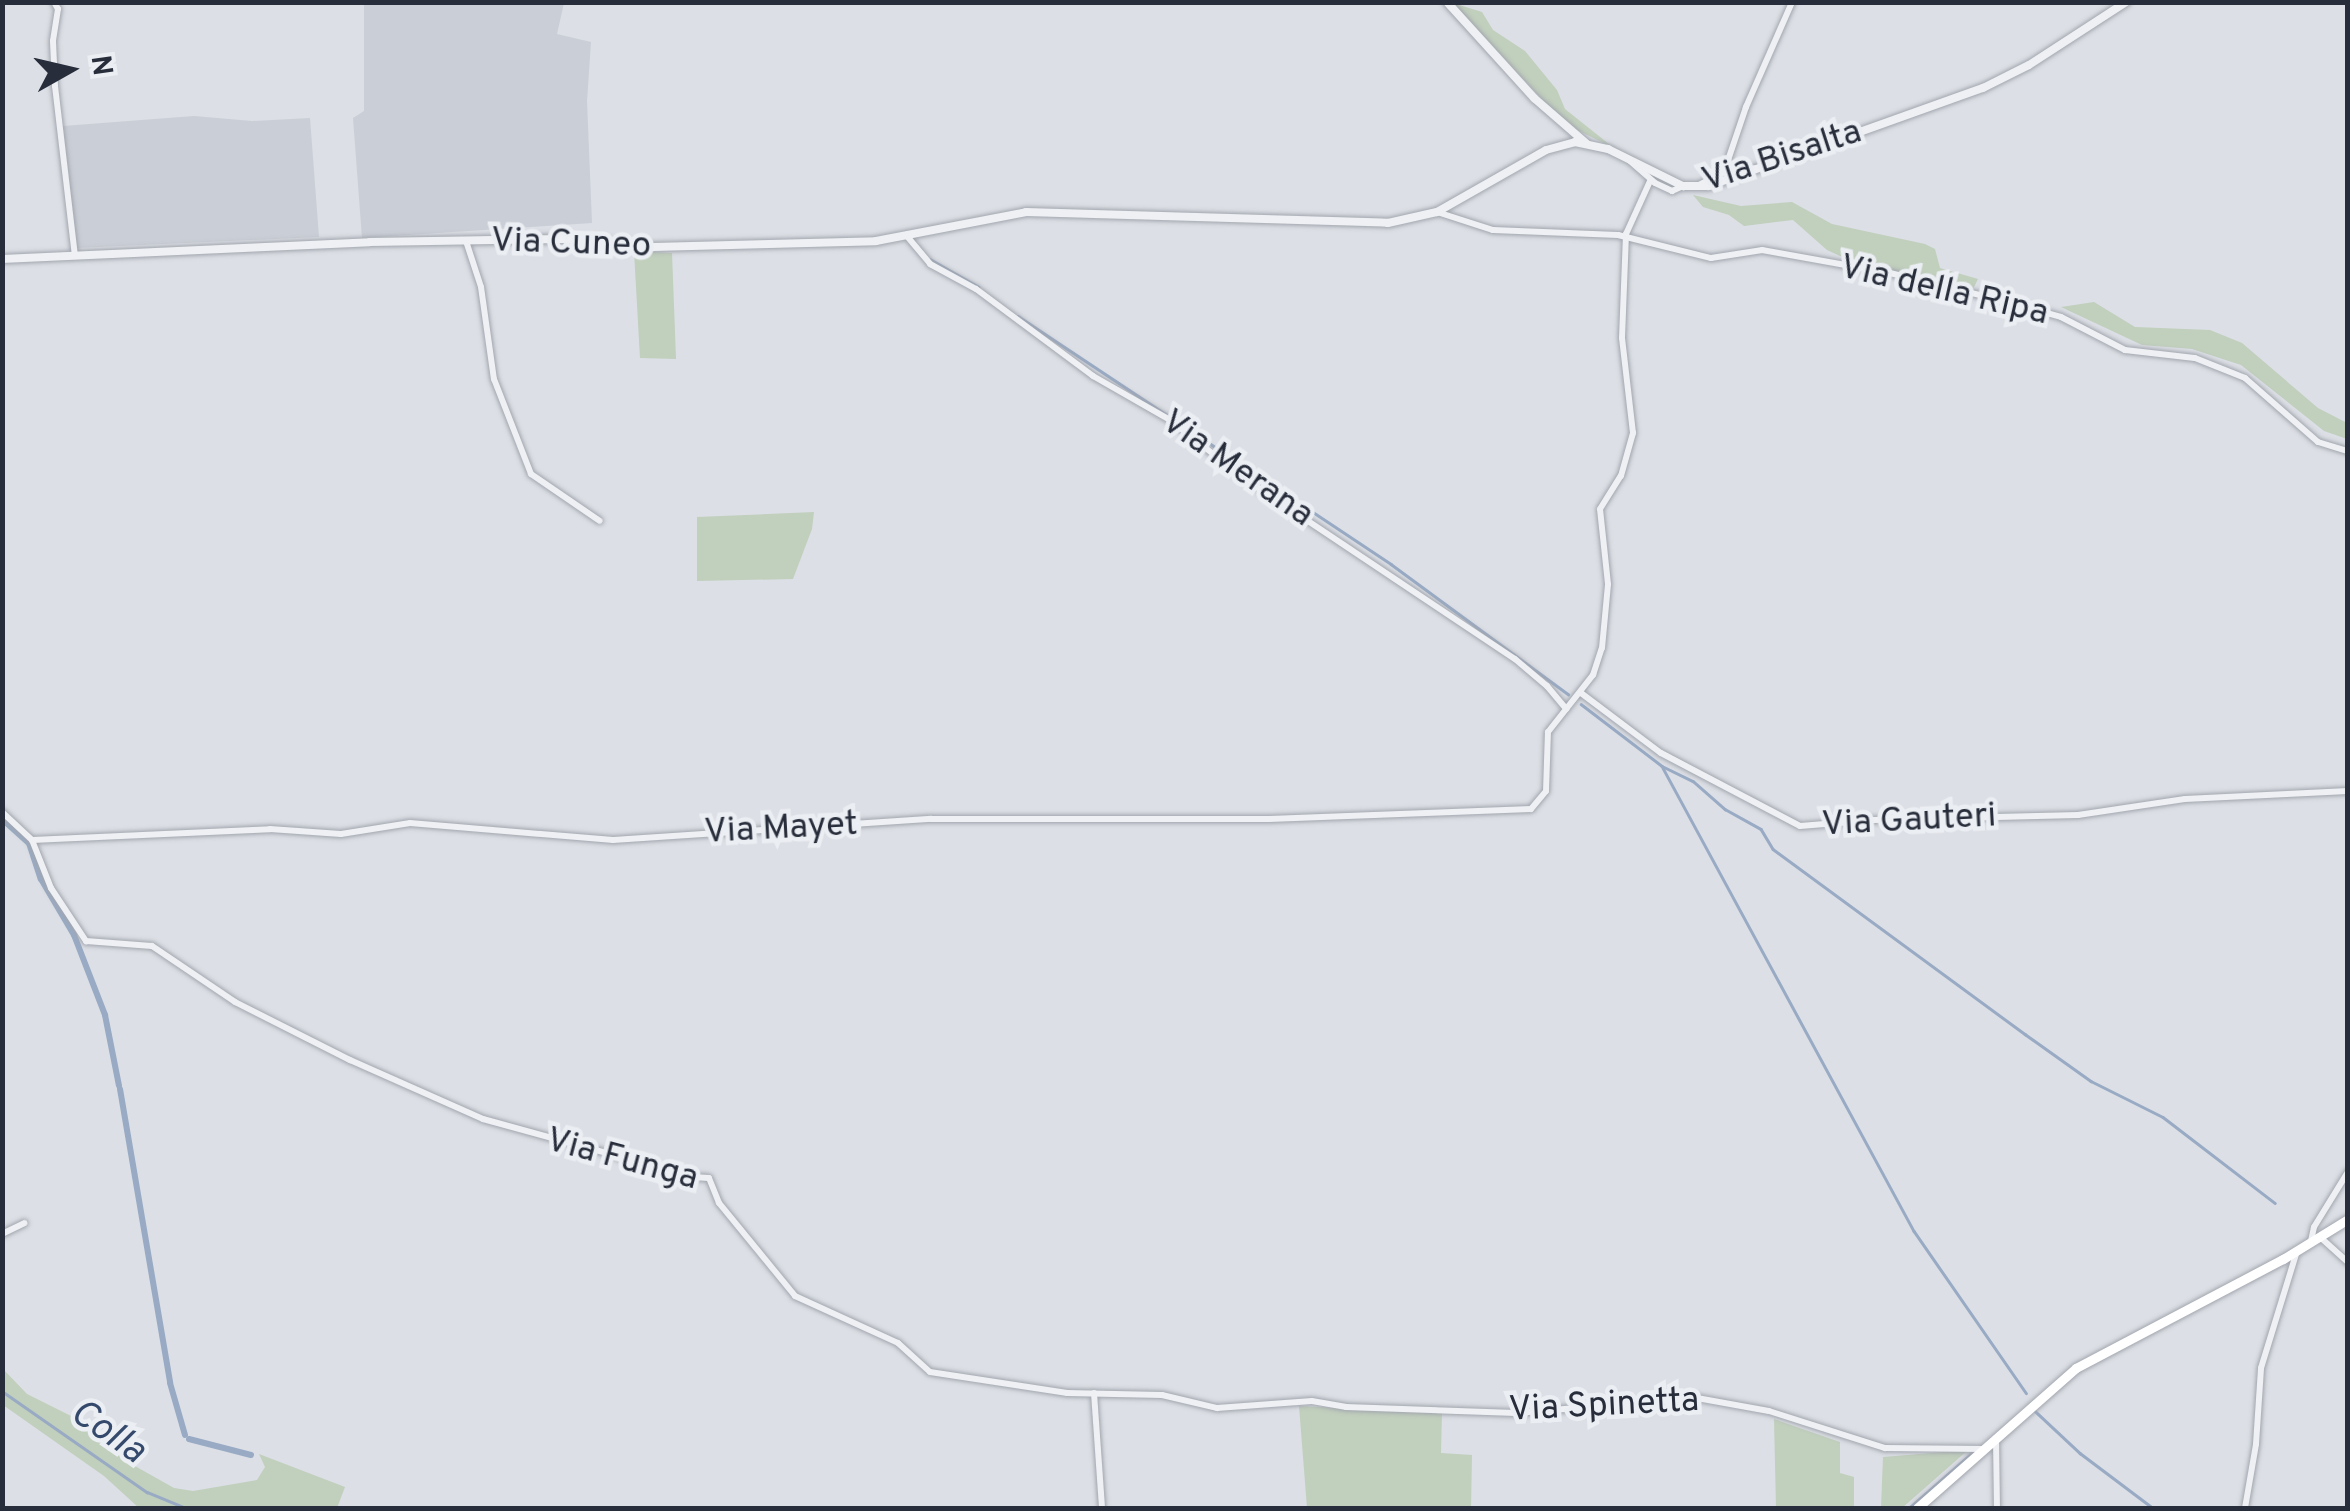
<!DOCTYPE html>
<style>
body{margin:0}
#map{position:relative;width:2350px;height:1511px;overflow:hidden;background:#dcdfe5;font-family:Overpass,sans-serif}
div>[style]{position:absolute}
.built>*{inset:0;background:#caced6}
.green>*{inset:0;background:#c1cfbd}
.stream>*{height:2.5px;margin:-1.25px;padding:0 1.25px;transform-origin:1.25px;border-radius:1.25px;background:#98aac4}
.canal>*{height:6px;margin:-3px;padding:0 3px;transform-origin:3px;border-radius:3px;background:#98aac4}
.roads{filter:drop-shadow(0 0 2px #a2a6ae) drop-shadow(0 0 2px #a2a6ae)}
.minor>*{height:6px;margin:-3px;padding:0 3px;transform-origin:3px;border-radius:3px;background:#eef0f4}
.tertiary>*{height:8px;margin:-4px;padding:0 4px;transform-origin:4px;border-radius:4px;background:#eef0f4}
.secondary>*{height:9px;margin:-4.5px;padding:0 4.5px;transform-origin:4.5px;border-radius:4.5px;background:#fff}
span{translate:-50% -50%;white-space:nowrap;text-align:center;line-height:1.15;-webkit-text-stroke:9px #ebeef3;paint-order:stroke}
.street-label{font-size:35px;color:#272d3a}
.water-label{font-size:38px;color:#34496b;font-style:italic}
.frame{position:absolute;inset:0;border:5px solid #272d3a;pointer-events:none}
.north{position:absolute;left:20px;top:20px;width:100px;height:100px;-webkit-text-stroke:8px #ebeef3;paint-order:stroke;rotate:82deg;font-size:28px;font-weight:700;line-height:40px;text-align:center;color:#272d3a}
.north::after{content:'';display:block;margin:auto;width:35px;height:45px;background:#272d3a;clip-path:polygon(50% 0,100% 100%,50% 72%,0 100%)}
</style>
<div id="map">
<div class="built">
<div style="clip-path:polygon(364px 3px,564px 3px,557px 34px,591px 42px,587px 101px,592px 223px,362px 238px,353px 118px,364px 111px)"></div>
<div style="clip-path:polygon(194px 116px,252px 121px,310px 118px,319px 237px,77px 248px,63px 126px)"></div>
</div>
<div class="green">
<div style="clip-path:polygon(1453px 3px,1482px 12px,1493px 30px,1525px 51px,1557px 90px,1565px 109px,1614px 148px,1579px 131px,1550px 108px)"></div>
<div style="clip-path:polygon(1693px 195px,1741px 206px,1792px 202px,1832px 224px,1925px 244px,1935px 249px,1940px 268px,1978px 279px,1973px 289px,1862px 266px,1827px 250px,1793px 220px,1744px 226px,1729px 215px,1703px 207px)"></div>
<div style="clip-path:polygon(634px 251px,672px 253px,676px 359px,640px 358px)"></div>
<div style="clip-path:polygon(2094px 302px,2135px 327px,2210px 330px,2242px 343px,2318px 408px,2347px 423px,2347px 439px,2324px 431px,2241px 365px,2192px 349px,2142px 345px,2061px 307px)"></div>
<div style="clip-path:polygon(814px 512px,812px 529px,793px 579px,697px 581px,697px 517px)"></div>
<div style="clip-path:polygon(3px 1369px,27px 1394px,83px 1422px,126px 1461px,174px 1488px,193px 1491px,257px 1480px,265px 1467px,259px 1454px,345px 1487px,337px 1508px,139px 1508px,104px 1476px,3px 1405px)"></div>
<div style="clip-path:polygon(1299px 1406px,1442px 1413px,1441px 1453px,1472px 1455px,1471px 1508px,1307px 1508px)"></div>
<div style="clip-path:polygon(1774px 1419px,1840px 1442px,1840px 1473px,1854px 1477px,1854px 1508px,1776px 1508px)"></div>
<div style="clip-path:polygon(1968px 1450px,1902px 1508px,1881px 1508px,1883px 1457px)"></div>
</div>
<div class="stream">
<div style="left:930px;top:259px;width:56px;rotate:29.7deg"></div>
<div style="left:1018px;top:316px;width:448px;rotate:33.6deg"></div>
<div style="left:1391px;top:564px;width:220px;rotate:36.3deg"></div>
<div style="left:1581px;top:704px;width:102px;rotate:37.4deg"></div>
<div style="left:1662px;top:766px;width:34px;rotate:26deg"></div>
<div style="left:1693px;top:781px;width:43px;rotate:41.2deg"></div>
<div style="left:1725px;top:809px;width:41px;rotate:29.1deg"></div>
<div style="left:1761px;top:829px;width:23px;rotate:59deg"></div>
<div style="left:1773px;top:849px;width:313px;rotate:36.3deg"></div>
<div style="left:2025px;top:1034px;width:81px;rotate:35.5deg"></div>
<div style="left:2091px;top:1081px;width:80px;rotate:26.6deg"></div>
<div style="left:2163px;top:1117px;width:141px;rotate:37.5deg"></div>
<div style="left:1663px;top:768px;width:527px;rotate:61.54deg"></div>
<div style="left:1914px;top:1231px;width:197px;rotate:55.3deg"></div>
<div style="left:2px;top:1391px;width:177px;rotate:34.9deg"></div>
<div style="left:147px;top:1492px;width:42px;rotate:22.3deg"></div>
<div style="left:2035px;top:1411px;width:62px;rotate:43deg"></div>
<div style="left:2080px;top:1453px;width:91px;rotate:37deg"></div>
<div style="left:1909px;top:1508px;width:85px;rotate:-41.2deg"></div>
</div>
<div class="canal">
<div style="left:2px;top:819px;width:36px;rotate:42deg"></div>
<div style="left:29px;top:843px;width:38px;rotate:72deg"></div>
<div style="left:41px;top:879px;width:65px;rotate:59.5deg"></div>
<div style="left:74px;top:935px;width:86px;rotate:68.8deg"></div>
<div style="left:105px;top:1015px;width:72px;rotate:78.8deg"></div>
<div style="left:120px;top:1089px;width:298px;rotate:80.3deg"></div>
<div style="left:170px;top:1383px;width:54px;rotate:73.9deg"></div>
<div style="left:189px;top:1439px;width:64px;rotate:14.5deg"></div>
</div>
<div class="roads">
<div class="minor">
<div style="left:54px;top:2px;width:8px;rotate:60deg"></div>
<div style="left:58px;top:9px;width:32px;rotate:99deg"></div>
<div style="left:53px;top:41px;width:45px;rotate:87.5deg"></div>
<div style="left:55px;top:86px;width:170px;rotate:83.3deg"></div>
<div style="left:1630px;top:161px;width:33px;rotate:41deg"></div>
<div style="left:1655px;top:183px;width:19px;rotate:25deg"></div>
<div style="left:1672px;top:191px;width:12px;rotate:-24deg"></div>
<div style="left:1724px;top:172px;width:34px;rotate:-7deg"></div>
<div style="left:1697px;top:186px;width:30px;rotate:-27deg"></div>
<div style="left:1724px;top:172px;width:69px;rotate:-71.3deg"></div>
<div style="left:1746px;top:107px;width:115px;rotate:-66.3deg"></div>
<div style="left:1437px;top:212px;width:59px;rotate:17.8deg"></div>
<div style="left:1493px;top:230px;width:125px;rotate:2.3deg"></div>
<div style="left:1618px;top:235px;width:96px;rotate:13.9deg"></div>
<div style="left:1711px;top:258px;width:52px;rotate:-8.9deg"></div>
<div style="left:1762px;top:250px;width:130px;rotate:10.2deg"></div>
<div style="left:1890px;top:273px;width:117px;rotate:13.8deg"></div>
<div style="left:2004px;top:301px;width:59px;rotate:15.7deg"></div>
<div style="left:2061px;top:317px;width:72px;rotate:27.3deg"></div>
<div style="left:2125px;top:350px;width:70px;rotate:6.5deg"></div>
<div style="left:2195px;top:358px;width:54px;rotate:21.8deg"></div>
<div style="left:2245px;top:378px;width:97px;rotate:41.2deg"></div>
<div style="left:2318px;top:442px;width:31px;rotate:17deg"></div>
<div style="left:906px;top:235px;width:38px;rotate:50deg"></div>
<div style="left:930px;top:264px;width:52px;rotate:28.5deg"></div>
<div style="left:976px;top:289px;width:146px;rotate:36.6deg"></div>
<div style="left:1093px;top:376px;width:89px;rotate:29.7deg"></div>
<div style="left:1170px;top:420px;width:95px;rotate:38.2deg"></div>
<div style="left:1245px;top:479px;width:324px;rotate:33.7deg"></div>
<div style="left:1515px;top:659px;width:42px;rotate:40.2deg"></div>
<div style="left:1547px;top:686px;width:30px;rotate:50deg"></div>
<div style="left:466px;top:241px;width:48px;rotate:71.9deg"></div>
<div style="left:481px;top:287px;width:93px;rotate:82deg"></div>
<div style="left:494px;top:379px;width:102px;rotate:68.7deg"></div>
<div style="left:531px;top:474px;width:83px;rotate:34.3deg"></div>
<div style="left:1581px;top:693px;width:100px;rotate:36.9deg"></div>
<div style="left:1661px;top:753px;width:157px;rotate:27.7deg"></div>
<div style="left:1800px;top:826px;width:74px;rotate:-4.6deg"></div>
<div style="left:1874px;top:820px;width:204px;rotate:-1.4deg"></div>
<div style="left:2078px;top:815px;width:108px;rotate:-8.5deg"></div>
<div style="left:2185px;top:799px;width:163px;rotate:-2.8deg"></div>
<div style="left:2px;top:812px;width:41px;rotate:43deg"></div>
<div style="left:32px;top:840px;width:52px;rotate:68.4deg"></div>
<div style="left:51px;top:888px;width:64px;rotate:56.6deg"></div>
<div style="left:86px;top:941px;width:66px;rotate:4.3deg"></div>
<div style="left:152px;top:946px;width:100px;rotate:34deg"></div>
<div style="left:235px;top:1002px;width:129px;rotate:26.8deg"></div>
<div style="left:350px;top:1060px;width:145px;rotate:23.9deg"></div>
<div style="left:483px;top:1119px;width:139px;rotate:15.4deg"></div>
<div style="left:617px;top:1156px;width:47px;rotate:23.8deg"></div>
<div style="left:660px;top:1175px;width:49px;rotate:3.5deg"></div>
<div style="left:709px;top:1178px;width:27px;rotate:68deg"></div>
<div style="left:719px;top:1203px;width:120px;rotate:50.7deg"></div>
<div style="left:795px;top:1296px;width:113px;rotate:24.5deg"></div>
<div style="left:898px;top:1343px;width:43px;rotate:42.2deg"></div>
<div style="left:930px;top:1372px;width:139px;rotate:8.7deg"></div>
<div style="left:1067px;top:1393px;width:95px;rotate:1.2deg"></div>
<div style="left:1162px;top:1395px;width:57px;rotate:13.3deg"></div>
<div style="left:1217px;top:1408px;width:95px;rotate:-4.2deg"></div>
<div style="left:1312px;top:1401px;width:35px;rotate:10deg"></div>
<div style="left:1346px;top:1407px;width:170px;rotate:2deg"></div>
<div style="left:1516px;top:1413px;width:182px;rotate:-4.7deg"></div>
<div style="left:1697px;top:1398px;width:73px;rotate:10.2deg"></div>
<div style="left:1769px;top:1411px;width:122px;rotate:17.7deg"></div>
<div style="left:1885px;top:1448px;width:99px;rotate:0.6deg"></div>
<div style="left:32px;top:840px;width:238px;rotate:-2.6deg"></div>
<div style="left:270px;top:829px;width:71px;rotate:4deg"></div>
<div style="left:341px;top:834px;width:70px;rotate:-9.1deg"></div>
<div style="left:410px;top:823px;width:204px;rotate:4.8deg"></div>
<div style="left:613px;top:840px;width:319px;rotate:-3.8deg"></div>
<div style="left:931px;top:819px;width:338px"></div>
<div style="left:1269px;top:819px;width:262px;rotate:-2.2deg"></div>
<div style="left:1531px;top:809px;width:23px;rotate:-50deg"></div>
<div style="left:1546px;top:791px;width:59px;rotate:-88.1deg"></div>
<div style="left:1548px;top:732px;width:73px;rotate:-51.7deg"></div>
<div style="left:1593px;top:675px;width:28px;rotate:-72deg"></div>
<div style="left:1602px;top:648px;width:64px;rotate:-84.6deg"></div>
<div style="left:1608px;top:584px;width:75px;rotate:-96.1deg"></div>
<div style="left:1600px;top:509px;width:39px;rotate:-58deg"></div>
<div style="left:1621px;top:476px;width:45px;rotate:-74.4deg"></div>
<div style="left:1633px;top:433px;width:96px;rotate:-96.6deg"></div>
<div style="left:1622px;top:338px;width:104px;rotate:-87.8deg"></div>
<div style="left:1626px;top:234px;width:58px;rotate:-65.6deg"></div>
<div style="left:2px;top:1234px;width:25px;rotate:-26deg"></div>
<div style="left:2320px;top:1237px;width:38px;rotate:42deg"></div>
<div style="left:2311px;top:1241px;width:14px;rotate:-78deg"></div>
<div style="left:2314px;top:1227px;width:65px;rotate:-58.3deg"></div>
<div style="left:1094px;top:1393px;width:115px;rotate:86deg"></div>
<div style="left:1996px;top:1438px;width:70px;rotate:89.2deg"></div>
<div style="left:2245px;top:1508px;width:65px;rotate:-80.2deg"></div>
<div style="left:2256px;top:1444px;width:76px;rotate:-86.2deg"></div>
<div style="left:2261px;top:1368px;width:122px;rotate:-72.9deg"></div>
</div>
<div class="tertiary">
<div style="left:1447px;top:2px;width:130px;rotate:47.8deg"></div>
<div style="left:1534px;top:98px;width:69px;rotate:40.9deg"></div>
<div style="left:2px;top:259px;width:368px;rotate:-2.6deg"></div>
<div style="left:370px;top:242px;width:195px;rotate:-0.9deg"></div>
<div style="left:565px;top:239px;width:88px;rotate:5.2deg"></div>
<div style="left:653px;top:247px;width:223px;rotate:-1.5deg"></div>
<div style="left:876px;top:241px;width:153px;rotate:-10.9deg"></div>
<div style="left:1026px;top:212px;width:362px;rotate:1.7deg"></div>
<div style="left:1388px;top:223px;width:50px;rotate:-12.7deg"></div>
<div style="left:1437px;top:212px;width:125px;rotate:-29.6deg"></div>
<div style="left:1546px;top:150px;width:30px;rotate:-15deg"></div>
<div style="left:1575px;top:142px;width:34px;rotate:12deg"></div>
<div style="left:1608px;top:149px;width:84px;rotate:26.3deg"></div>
<div style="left:1683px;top:186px;width:26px"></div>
<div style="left:1709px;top:186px;width:291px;rotate:-19.7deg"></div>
<div style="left:1983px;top:88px;width:51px;rotate:-26.6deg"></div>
<div style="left:2029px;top:65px;width:116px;rotate:-33deg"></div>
</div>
<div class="secondary">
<div style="left:1917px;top:1508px;width:212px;rotate:-41.4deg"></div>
<div style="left:2076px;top:1368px;width:234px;rotate:-27.8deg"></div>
<div style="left:2283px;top:1259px;width:76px;rotate:-31.6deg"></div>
</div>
</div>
<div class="street-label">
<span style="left:1782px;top:157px;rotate:-18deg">Via Bisalta</span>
<span style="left:571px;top:244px;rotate:2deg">Via Cuneo</span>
<span style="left:1944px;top:291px;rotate:13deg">Via della Ripa</span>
<span style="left:1237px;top:469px;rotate:35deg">Via Merana</span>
<span style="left:1909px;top:821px;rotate:-3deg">Via Gauteri</span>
<span style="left:781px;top:829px;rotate:-3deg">Via Mayet</span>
<span style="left:622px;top:1160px;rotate:15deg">Via Funga</span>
<span style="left:1604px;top:1406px;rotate:-3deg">Via Spinetta</span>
</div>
<div class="water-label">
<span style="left:107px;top:1433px;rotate:35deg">Colla</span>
</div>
<div class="frame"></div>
<div class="north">N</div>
</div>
